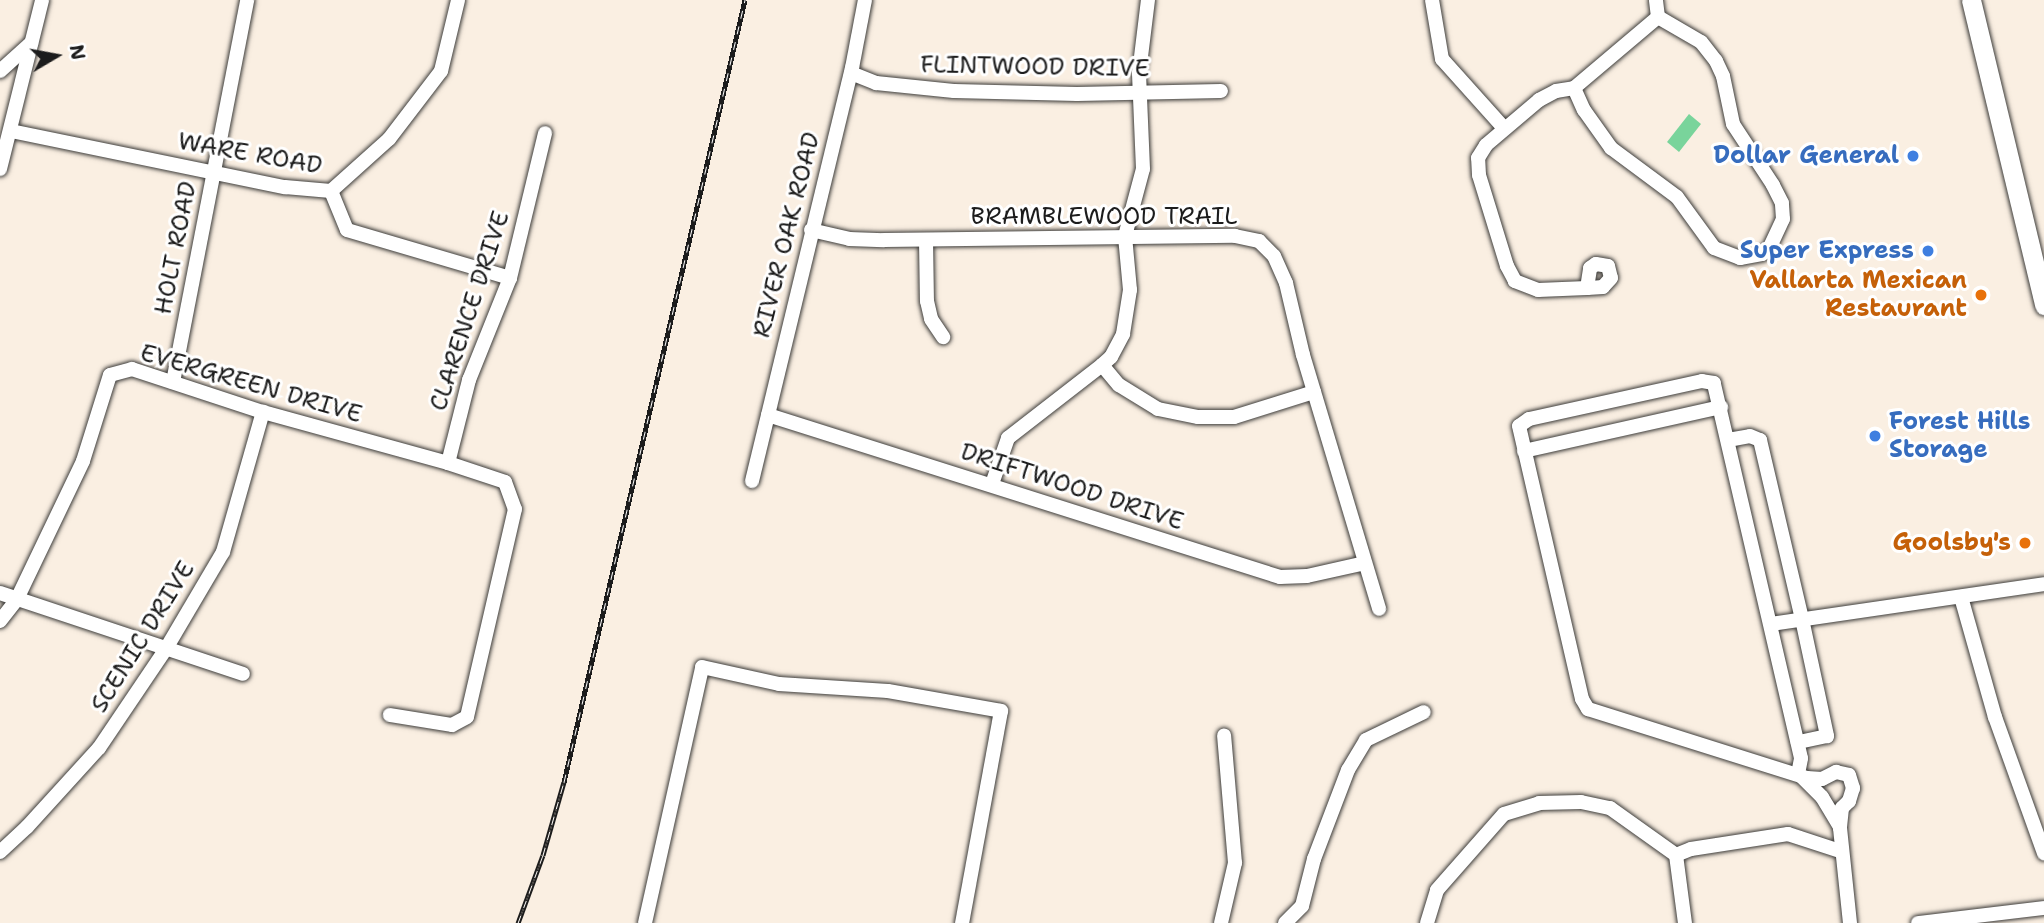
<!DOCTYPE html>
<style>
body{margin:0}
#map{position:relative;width:2044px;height:923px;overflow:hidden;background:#faefe2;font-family:"Shantell Sans",sans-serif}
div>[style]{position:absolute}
.green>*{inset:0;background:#79d49b}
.roads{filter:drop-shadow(0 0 2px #3d3c3a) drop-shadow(0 0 2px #3d3c3a)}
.minor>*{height:14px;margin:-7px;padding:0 7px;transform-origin:7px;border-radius:7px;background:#fff}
.major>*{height:19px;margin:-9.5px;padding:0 9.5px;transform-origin:9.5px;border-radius:9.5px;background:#fff}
.rail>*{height:5px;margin-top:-2.5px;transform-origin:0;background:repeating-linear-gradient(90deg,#fff 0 8px,#1c1c1c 0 16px);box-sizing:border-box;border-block:2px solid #1c1c1c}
.dots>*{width:19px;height:19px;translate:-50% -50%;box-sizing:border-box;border:4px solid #fff;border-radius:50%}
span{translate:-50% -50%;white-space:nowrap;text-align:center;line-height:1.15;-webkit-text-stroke:6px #fff;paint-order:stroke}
.street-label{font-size:24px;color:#1c1c1c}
.shop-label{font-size:24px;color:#366cbe;font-weight:700}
.right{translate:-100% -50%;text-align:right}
.left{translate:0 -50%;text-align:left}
.food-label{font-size:24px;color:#c56008;font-weight:700}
.north{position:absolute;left:21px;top:21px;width:70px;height:70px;-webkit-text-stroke:5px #fff;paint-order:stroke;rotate:80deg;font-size:19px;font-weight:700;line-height:28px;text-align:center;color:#1c1c1c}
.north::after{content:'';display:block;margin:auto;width:24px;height:32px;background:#1c1c1c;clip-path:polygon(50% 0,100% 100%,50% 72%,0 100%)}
</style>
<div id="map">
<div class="green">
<div style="clip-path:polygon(1689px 114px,1701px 124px,1679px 152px,1667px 142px)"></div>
</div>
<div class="roads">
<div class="minor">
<div style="left:1432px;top:0;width:60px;rotate:80.4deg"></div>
<div style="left:1442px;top:59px;width:93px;rotate:48.1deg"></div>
<div style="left:0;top:71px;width:42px;rotate:-42.1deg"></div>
<div style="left:851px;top:73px;width:27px;rotate:22deg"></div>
<div style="left:876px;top:83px;width:78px;rotate:5.9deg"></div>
<div style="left:954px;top:91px;width:123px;rotate:1.4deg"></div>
<div style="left:1077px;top:94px;width:144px;rotate:-1.2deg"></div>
<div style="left:1574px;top:88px;width:24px;rotate:66deg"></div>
<div style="left:1584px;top:110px;width:47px;rotate:54.6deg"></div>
<div style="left:1611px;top:148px;width:82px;rotate:36.6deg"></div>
<div style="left:1677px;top:197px;width:63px;rotate:54deg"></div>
<div style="left:1714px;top:248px;width:28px;rotate:21deg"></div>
<div style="left:1740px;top:258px;width:22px;rotate:-10deg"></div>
<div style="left:1762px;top:254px;width:9px;rotate:-36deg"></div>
<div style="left:1769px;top:249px;width:33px;rotate:-65deg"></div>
<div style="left:1783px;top:219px;width:16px;rotate:-94deg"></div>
<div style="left:1782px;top:203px;width:20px;rotate:-117deg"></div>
<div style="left:1773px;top:185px;width:73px;rotate:-123.3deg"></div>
<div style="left:1733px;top:124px;width:49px;rotate:-101.8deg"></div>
<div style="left:1723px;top:76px;width:17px;rotate:-115deg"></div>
<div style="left:1716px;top:61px;width:24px;rotate:-128deg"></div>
<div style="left:1701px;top:42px;width:50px;rotate:-149.8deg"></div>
<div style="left:1658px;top:17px;width:17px;rotate:-97deg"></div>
<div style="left:11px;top:131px;width:280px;rotate:11.6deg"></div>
<div style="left:285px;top:187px;width:46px;rotate:5deg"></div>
<div style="left:331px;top:191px;width:78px;rotate:-41.9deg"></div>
<div style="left:389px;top:139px;width:86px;rotate:-52.6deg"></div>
<div style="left:441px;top:71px;width:73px;rotate:-76.5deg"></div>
<div style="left:0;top:169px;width:174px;rotate:-76deg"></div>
<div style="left:331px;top:191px;width:42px;rotate:67.7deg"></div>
<div style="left:347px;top:230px;width:170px;rotate:16.4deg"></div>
<div style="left:811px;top:230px;width:39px;rotate:13deg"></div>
<div style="left:849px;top:239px;width:35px;rotate:2deg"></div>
<div style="left:884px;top:240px;width:351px;rotate:-0.7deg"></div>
<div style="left:1235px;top:236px;width:25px;rotate:12deg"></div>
<div style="left:1259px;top:241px;width:21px;rotate:45deg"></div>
<div style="left:1274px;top:256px;width:30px;rotate:66deg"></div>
<div style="left:1286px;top:283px;width:74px;rotate:76.7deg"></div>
<div style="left:1303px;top:355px;width:265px;rotate:73.3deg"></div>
<div style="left:926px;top:240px;width:61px;rotate:89.1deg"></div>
<div style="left:927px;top:301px;width:18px;rotate:77deg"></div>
<div style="left:931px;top:319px;width:22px;rotate:56deg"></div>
<div style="left:1587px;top:288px;width:20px;rotate:-81deg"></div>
<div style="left:1590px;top:268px;width:7px;rotate:-34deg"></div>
<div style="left:1596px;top:264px;width:12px;rotate:9deg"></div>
<div style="left:1608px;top:266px;width:12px;rotate:76deg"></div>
<div style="left:1611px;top:278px;width:12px;rotate:132deg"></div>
<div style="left:1603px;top:287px;width:16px;rotate:176deg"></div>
<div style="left:1587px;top:288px;width:49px;rotate:177.7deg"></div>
<div style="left:1538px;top:290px;width:25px;rotate:-159deg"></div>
<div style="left:1515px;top:281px;width:17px;rotate:-118deg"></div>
<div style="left:1507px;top:266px;width:95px;rotate:-107.1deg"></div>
<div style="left:1479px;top:175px;width:17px;rotate:-93deg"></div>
<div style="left:1478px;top:158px;width:15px;rotate:-58deg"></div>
<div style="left:1486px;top:145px;width:70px;rotate:-40.3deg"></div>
<div style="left:1539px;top:100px;width:19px;rotate:-28deg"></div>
<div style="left:1556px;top:91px;width:18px;rotate:-9deg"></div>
<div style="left:1574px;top:88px;width:110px;rotate:-40.2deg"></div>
<div style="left:1102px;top:365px;width:26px;rotate:50deg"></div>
<div style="left:1119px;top:385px;width:46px;rotate:31.6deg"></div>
<div style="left:1158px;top:409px;width:41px;rotate:11.3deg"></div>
<div style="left:1198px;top:417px;width:36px"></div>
<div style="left:1234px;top:417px;width:84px;rotate:-17.4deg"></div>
<div style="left:173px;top:382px;width:389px;rotate:-79deg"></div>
<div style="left:768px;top:415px;width:537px;rotate:17.56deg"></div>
<div style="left:1280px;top:577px;width:27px;rotate:-2deg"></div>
<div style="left:1307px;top:576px;width:59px;rotate:-12.6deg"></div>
<div style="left:1728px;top:440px;width:22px;rotate:-10deg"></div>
<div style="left:1750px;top:436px;width:11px;rotate:22deg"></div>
<div style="left:1760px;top:440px;width:184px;rotate:76.8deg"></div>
<div style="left:1802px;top:619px;width:120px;rotate:77.9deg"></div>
<div style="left:1827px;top:736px;width:30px;rotate:168deg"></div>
<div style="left:1524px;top:451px;width:202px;rotate:-12.6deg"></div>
<div style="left:448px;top:463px;width:86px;rotate:-75.8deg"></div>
<div style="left:469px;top:380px;width:110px;rotate:-68.1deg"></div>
<div style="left:510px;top:278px;width:149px;rotate:-76.4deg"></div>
<div style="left:752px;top:481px;width:425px;rotate:-76.4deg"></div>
<div style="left:852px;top:68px;width:69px;rotate:-79.2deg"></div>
<div style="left:992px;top:484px;width:49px;rotate:-70.8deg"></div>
<div style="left:1008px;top:438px;width:119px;rotate:-37.8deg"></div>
<div style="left:1102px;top:365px;width:12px;rotate:-42deg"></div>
<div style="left:1111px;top:357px;width:26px;rotate:-62deg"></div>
<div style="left:1123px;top:334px;width:45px;rotate:-81deg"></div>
<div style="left:1130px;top:290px;width:54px;rotate:-95.3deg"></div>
<div style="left:1125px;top:236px;width:69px;rotate:-75deg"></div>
<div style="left:1143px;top:169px;width:96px;rotate:-92.4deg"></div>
<div style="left:1139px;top:73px;width:74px;rotate:-83deg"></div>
<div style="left:0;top:593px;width:256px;rotate:18.4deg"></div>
<div style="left:1961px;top:597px;width:125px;rotate:74.2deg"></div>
<div style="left:1995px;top:717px;width:145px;rotate:70.2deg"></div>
<div style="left:0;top:621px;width:28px;rotate:-52deg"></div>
<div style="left:17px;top:599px;width:153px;rotate:-64.4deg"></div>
<div style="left:83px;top:461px;width:90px;rotate:-72.6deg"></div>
<div style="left:110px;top:375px;width:23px;rotate:-15deg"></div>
<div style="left:132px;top:369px;width:138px;rotate:18.2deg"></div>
<div style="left:263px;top:412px;width:192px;rotate:15.4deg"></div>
<div style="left:448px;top:463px;width:60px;rotate:18.4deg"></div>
<div style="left:505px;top:482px;width:29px;rotate:70deg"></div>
<div style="left:515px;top:509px;width:213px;rotate:103deg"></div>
<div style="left:467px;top:717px;width:17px;rotate:152deg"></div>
<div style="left:452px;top:725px;width:63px;rotate:-170.8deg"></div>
<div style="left:1771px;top:624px;width:276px;rotate:-8.3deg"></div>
<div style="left:1798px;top:774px;width:16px;rotate:-79deg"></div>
<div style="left:1801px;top:758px;width:385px;rotate:-103.1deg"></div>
<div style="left:1714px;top:383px;width:12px;rotate:-171deg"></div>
<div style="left:1702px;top:381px;width:177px;rotate:167.6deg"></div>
<div style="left:1529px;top:419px;width:12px;rotate:145deg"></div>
<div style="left:1519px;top:426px;width:280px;rotate:77deg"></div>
<div style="left:1582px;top:699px;width:12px;rotate:59deg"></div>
<div style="left:1588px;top:709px;width:230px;rotate:17.5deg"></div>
<div style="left:1807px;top:778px;width:15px;rotate:4deg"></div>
<div style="left:1822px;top:779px;width:16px;rotate:-27deg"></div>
<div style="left:1836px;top:772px;width:13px;rotate:13deg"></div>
<div style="left:1849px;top:775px;width:14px;rotate:73deg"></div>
<div style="left:1853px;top:788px;width:14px;rotate:107deg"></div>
<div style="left:1849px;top:801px;width:10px;rotate:135deg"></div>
<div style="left:1842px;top:808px;width:20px;rotate:96deg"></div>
<div style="left:1840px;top:828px;width:96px;rotate:84deg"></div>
<div style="left:1802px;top:777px;width:28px;rotate:45deg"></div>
<div style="left:1822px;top:797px;width:35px;rotate:59deg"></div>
<div style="left:0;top:852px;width:37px;rotate:-43deg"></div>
<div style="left:27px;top:827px;width:107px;rotate:-47.7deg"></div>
<div style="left:99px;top:748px;width:122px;rotate:-56deg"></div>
<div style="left:167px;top:647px;width:110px;rotate:-59.5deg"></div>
<div style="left:223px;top:552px;width:146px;rotate:-74.1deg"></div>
<div style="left:1676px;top:855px;width:16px;rotate:-22deg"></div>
<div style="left:1691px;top:849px;width:98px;rotate:-8.8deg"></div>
<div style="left:1788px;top:834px;width:55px;rotate:18.1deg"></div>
<div style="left:645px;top:923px;width:262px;rotate:-77.4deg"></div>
<div style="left:702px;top:667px;width:79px;rotate:12.4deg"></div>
<div style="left:779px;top:684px;width:109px;rotate:3.7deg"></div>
<div style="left:888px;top:691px;width:115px;rotate:10deg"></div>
<div style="left:1001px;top:711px;width:216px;rotate:100.4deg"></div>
<div style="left:1221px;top:923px;width:62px;rotate:-76.9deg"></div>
<div style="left:1235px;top:863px;width:128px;rotate:-94.9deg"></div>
<div style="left:1285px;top:923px;width:24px;rotate:-45deg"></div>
<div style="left:1302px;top:906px;width:49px;rotate:-75.7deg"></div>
<div style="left:1314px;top:859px;width:95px;rotate:-69.1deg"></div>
<div style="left:1348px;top:770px;width:35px;rotate:-59deg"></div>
<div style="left:1366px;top:740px;width:64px;rotate:-25.8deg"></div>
<div style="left:1427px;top:923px;width:34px;rotate:-73deg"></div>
<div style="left:1437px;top:890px;width:101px;rotate:-48.6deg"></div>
<div style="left:1504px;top:814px;width:37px;rotate:-17deg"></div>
<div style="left:1539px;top:803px;width:42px;rotate:-1.4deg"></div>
<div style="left:1581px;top:802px;width:30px;rotate:12deg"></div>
<div style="left:1610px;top:808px;width:81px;rotate:35.5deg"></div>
<div style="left:1676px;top:855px;width:69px;rotate:82.5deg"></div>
<div style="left:1918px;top:923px;width:127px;rotate:-6.8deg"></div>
</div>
<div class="major">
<div style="left:1971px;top:0;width:314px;rotate:76.5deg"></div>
</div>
</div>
<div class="rail">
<div style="left:518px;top:923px;width:72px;rotate:-69.8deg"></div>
<div style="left:543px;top:855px;width:76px;rotate:-74deg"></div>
<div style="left:564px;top:782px;width:803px;rotate:-76.97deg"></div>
</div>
<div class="dots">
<div style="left:1913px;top:156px;background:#3f7fe0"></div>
<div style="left:1928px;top:251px;background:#3f7fe0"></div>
<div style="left:1981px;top:295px;background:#e8710a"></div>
<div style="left:1875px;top:436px;background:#3f7fe0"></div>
<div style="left:2025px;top:543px;background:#e8710a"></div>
</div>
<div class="street-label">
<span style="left:1035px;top:67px;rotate:1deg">FLINTWOOD DRIVE</span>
<span style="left:250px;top:154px;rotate:10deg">WARE ROAD</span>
<span style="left:1104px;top:217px">BRAMBLEWOOD TRAIL</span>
<span style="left:787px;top:235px;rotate:-76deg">RIVER OAK ROAD</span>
<span style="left:176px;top:248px;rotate:-79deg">HOLT ROAD</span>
<span style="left:470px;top:311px;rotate:-72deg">CLARENCE DRIVE</span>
<span style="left:251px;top:384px;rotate:16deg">EVERGREEN DRIVE</span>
<span style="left:1072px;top:487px;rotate:18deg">DRIFTWOOD DRIVE</span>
<span style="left:143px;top:637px;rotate:-58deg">SCENIC DRIVE</span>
</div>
<div class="shop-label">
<span class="right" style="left:1899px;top:156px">Dollar General</span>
<span class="right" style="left:1914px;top:251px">Super Express</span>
<span class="left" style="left:1889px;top:436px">Forest Hills<br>Storage</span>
</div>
<div class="food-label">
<span class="right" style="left:1967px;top:295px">Vallarta Mexican<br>Restaurant</span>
<span class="right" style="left:2011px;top:543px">Goolsby's</span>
</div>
<div class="north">N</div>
</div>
